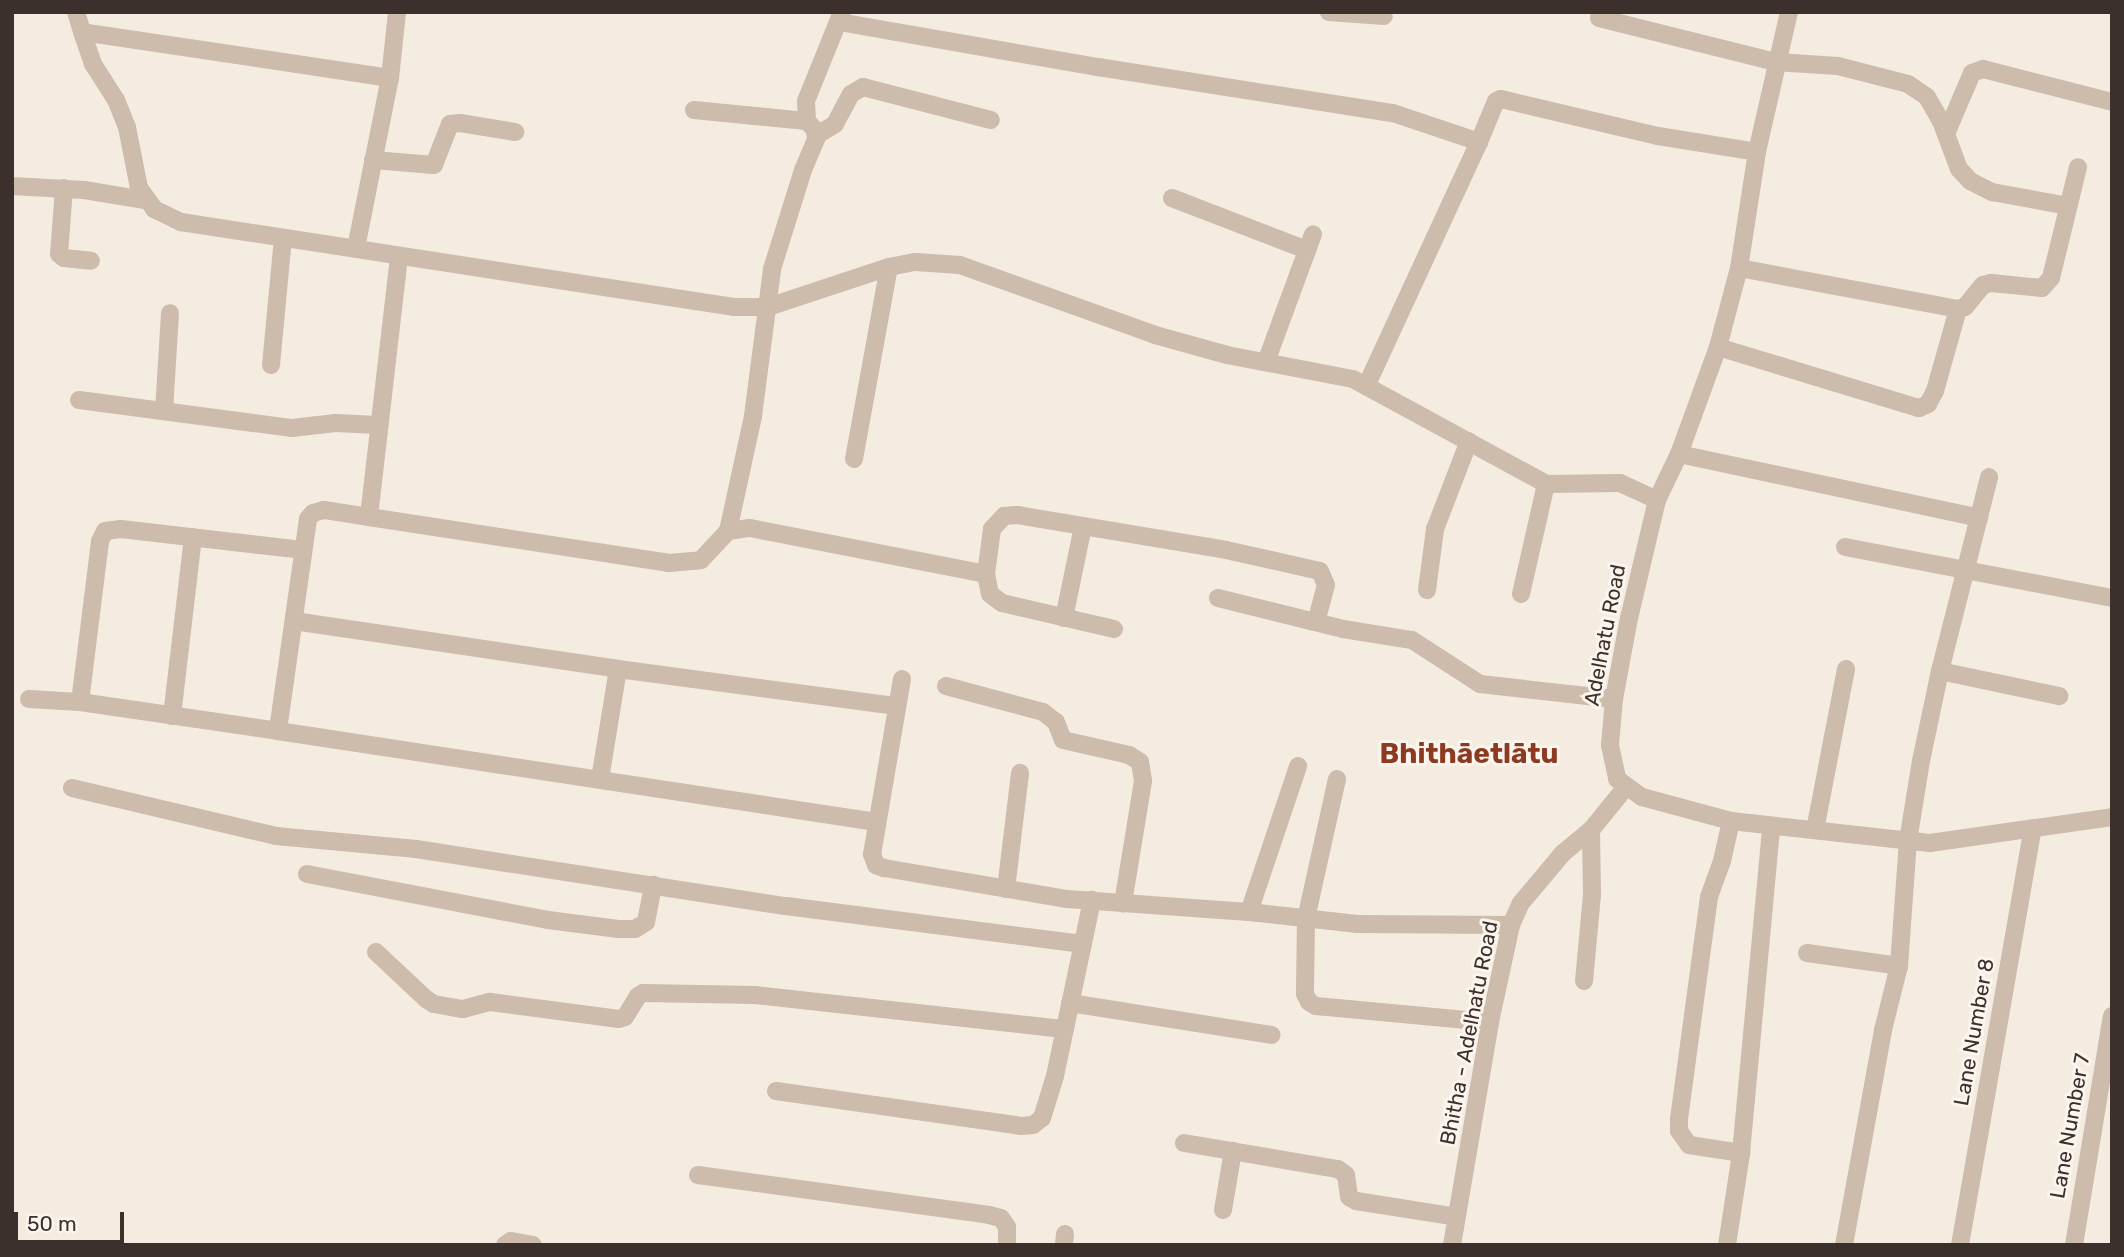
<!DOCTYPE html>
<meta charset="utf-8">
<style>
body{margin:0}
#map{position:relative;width:2124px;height:1257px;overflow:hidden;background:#f4ebe1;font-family:Rubik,sans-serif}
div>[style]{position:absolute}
.minor>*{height:18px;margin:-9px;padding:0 9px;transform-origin:9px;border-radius:9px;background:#cdbbac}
span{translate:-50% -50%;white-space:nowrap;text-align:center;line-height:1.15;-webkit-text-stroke:6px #fbf5ee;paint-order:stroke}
.street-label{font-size:21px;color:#3b302b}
.district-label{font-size:28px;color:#8c3b22;font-weight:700}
.frame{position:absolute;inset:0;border:14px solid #3b302b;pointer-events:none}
.scale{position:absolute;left:14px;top:1212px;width:110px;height:32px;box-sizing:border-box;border:4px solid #3b302b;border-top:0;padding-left:9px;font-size:21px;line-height:24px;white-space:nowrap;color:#3b302b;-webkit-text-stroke:5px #fbf5ee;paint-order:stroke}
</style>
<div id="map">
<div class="minor">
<div style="left:76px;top:12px;width:21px;rotate:73deg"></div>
<div style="left:1329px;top:12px;width:55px;rotate:4.2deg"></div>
<div style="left:1789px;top:12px;width:144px;rotate:102.9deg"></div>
<div style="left:1757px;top:152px;width:117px;rotate:98.8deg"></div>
<div style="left:1739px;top:268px;width:82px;rotate:104.9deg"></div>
<div style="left:1718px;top:347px;width:114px;rotate:110deg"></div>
<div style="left:1679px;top:454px;width:51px;rotate:115.6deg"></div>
<div style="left:1657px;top:500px;width:121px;rotate:103.3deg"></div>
<div style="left:1629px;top:618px;width:82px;rotate:100.5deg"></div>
<div style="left:1614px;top:699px;width:46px;rotate:95deg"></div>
<div style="left:1610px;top:745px;width:35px;rotate:78deg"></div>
<div style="left:1617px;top:779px;width:31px;rotate:36deg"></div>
<div style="left:1642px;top:797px;width:92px;rotate:15.1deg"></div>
<div style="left:1731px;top:821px;width:200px;rotate:6.3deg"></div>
<div style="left:1930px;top:843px;width:184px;rotate:-8.1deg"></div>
<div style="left:1599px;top:18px;width:182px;rotate:14deg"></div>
<div style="left:1776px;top:62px;width:62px;rotate:3.7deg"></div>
<div style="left:1838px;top:66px;width:72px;rotate:14.4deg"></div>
<div style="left:1908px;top:84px;width:23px;rotate:34deg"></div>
<div style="left:1927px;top:97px;width:28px;rotate:60deg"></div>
<div style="left:1941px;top:121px;width:51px;rotate:69.4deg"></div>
<div style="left:1959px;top:169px;width:16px;rotate:47deg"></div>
<div style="left:1970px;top:181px;width:25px;rotate:27deg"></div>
<div style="left:1992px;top:192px;width:77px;rotate:10.4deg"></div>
<div style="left:839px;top:22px;width:263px;rotate:9.9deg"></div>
<div style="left:1098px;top:67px;width:299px;rotate:8.9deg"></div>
<div style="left:1393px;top:113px;width:91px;rotate:18.6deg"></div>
<div style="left:1479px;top:142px;width:269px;rotate:114.8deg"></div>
<div style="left:390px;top:78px;width:66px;rotate:-83.9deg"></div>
<div style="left:694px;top:110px;width:114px;rotate:5.6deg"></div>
<div style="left:1946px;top:134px;width:66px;rotate:-66.9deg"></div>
<div style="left:1972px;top:73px;width:12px;rotate:-20deg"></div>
<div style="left:1983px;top:69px;width:133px;rotate:14.3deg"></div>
<div style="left:817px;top:135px;width:21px;rotate:-31deg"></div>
<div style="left:835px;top:124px;width:34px;rotate:-62deg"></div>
<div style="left:851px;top:94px;width:14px;rotate:-30deg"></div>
<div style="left:863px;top:87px;width:132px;rotate:14.5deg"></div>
<div style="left:1479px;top:142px;width:44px;rotate:-67.5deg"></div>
<div style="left:1496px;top:101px;width:5px;rotate:-22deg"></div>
<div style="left:1501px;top:99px;width:161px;rotate:13.3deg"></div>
<div style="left:1658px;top:136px;width:100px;rotate:9.2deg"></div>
<div style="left:373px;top:160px;width:61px;rotate:4.7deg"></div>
<div style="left:434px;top:165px;width:44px;rotate:-68.7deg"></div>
<div style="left:450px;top:124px;width:10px;rotate:-6deg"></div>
<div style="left:460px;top:123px;width:56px;rotate:9.3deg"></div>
<div style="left:12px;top:186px;width:72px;rotate:3.2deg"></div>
<div style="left:84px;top:190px;width:62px;rotate:9.3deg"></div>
<div style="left:64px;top:188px;width:66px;rotate:94.3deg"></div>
<div style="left:59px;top:254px;width:6px;rotate:39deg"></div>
<div style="left:64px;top:258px;width:27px;rotate:6deg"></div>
<div style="left:1172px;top:198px;width:145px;rotate:21.1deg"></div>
<div style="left:356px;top:248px;width:173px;rotate:-78.7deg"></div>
<div style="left:390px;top:78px;width:311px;rotate:-171.5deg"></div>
<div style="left:82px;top:32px;width:34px;rotate:71deg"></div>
<div style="left:93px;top:64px;width:43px;rotate:57.4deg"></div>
<div style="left:116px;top:100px;width:29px;rotate:68deg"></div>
<div style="left:127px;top:127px;width:62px;rotate:78.9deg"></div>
<div style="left:139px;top:188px;width:26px;rotate:54deg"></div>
<div style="left:154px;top:209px;width:30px;rotate:26deg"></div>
<div style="left:181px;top:222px;width:559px;rotate:8.74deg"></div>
<div style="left:734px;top:307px;width:34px"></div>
<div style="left:768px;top:307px;width:127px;rotate:-18.3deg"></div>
<div style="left:889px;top:267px;width:26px;rotate:-11deg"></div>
<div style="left:915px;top:262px;width:45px;rotate:3.8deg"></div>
<div style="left:960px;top:265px;width:207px;rotate:19.7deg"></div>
<div style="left:1155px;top:335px;width:75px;rotate:15.5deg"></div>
<div style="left:1227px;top:355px;width:128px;rotate:10.8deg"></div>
<div style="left:1353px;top:379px;width:220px;rotate:28.5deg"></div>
<div style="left:1546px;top:484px;width:74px;rotate:-0.8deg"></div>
<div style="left:1620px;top:483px;width:41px;rotate:24.7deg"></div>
<div style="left:399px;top:257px;width:262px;rotate:96.6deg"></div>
<div style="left:369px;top:517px;width:304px;rotate:8.7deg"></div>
<div style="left:669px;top:563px;width:32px;rotate:-5deg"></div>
<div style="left:701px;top:560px;width:40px;rotate:-47deg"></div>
<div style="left:728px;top:531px;width:22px;rotate:-8deg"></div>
<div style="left:750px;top:528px;width:240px;rotate:11deg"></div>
<div style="left:986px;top:574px;width:45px;rotate:-82.4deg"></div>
<div style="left:992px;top:529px;width:18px;rotate:-47deg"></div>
<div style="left:1004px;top:516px;width:13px;rotate:-4deg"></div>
<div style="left:1017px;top:515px;width:212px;rotate:9.5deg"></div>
<div style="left:1226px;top:550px;width:96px;rotate:12.6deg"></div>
<div style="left:1320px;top:571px;width:15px;rotate:67deg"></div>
<div style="left:1326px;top:585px;width:38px;rotate:105deg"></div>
<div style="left:1739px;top:268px;width:223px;rotate:10.6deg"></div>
<div style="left:1958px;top:309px;width:7px;rotate:-16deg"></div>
<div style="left:1965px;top:307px;width:28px;rotate:-51deg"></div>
<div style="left:1983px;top:285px;width:8px;rotate:-14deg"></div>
<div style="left:1991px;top:283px;width:51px;rotate:5.6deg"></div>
<div style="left:2042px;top:288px;width:13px;rotate:-48deg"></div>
<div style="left:2051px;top:278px;width:114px;rotate:-76.3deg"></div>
<div style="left:1718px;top:347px;width:210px;rotate:16.9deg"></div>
<div style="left:1919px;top:408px;width:10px;rotate:-24deg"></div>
<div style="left:1928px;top:404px;width:15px;rotate:-62deg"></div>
<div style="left:1935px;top:391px;width:85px;rotate:-74.3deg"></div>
<div style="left:1266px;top:362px;width:136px;rotate:-69.8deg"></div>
<div style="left:271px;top:365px;width:127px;rotate:-84.6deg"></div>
<div style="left:79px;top:400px;width:215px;rotate:7.5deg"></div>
<div style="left:292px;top:428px;width:44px;rotate:-6.5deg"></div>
<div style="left:336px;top:423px;width:41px;rotate:2.8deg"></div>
<div style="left:164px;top:411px;width:98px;rotate:-86.5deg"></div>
<div style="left:1679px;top:454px;width:307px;rotate:12deg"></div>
<div style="left:854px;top:459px;width:195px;rotate:-79.7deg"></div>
<div style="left:369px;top:517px;width:46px;rotate:-171.2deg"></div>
<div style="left:324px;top:510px;width:11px;rotate:165deg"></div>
<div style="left:313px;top:513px;width:8px;rotate:130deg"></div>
<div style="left:308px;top:519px;width:214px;rotate:98.1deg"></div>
<div style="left:278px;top:731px;width:605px;rotate:8.65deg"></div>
<div style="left:728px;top:531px;width:118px;rotate:-77.7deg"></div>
<div style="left:753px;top:416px;width:148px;rotate:-82.6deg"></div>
<div style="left:772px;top:269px;width:104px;rotate:-72.6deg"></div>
<div style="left:803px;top:170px;width:34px;rotate:-67deg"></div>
<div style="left:816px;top:139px;width:9px;rotate:-96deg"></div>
<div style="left:815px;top:130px;width:12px;rotate:-132deg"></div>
<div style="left:807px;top:121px;width:20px;rotate:-93deg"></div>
<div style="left:806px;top:101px;width:96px;rotate:-68deg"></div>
<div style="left:1845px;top:547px;width:272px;rotate:10.8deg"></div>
<div style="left:986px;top:574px;width:20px;rotate:79deg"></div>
<div style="left:990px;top:594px;width:15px;rotate:37deg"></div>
<div style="left:1002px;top:603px;width:115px;rotate:13.1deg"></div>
<div style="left:1427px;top:590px;width:62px;rotate:-82.5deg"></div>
<div style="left:1435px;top:529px;width:94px;rotate:-68.9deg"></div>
<div style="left:1521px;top:594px;width:113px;rotate:-77.2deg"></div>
<div style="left:1218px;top:598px;width:129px;rotate:13.9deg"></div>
<div style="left:1343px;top:629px;width:70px;rotate:9.1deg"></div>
<div style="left:1412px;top:640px;width:81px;rotate:32.9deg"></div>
<div style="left:1480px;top:684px;width:135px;rotate:6.4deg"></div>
<div style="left:1064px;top:618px;width:94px;rotate:-78.3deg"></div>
<div style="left:294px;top:621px;width:328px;rotate:8.4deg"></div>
<div style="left:618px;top:669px;width:281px;rotate:7.6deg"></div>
<div style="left:1940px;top:671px;width:122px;rotate:11.9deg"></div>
<div style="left:902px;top:679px;width:178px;rotate:99.7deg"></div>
<div style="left:872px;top:854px;width:12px;rotate:70deg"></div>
<div style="left:876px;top:865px;width:9px;rotate:21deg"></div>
<div style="left:884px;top:868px;width:186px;rotate:9.6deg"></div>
<div style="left:1067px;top:899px;width:182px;rotate:4.1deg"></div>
<div style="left:1249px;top:912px;width:109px;rotate:6.3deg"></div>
<div style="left:1357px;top:924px;width:154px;rotate:0.4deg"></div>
<div style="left:946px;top:686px;width:100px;rotate:15deg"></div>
<div style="left:1043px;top:712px;width:16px;rotate:38deg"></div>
<div style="left:1056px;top:722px;width:19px;rotate:69deg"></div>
<div style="left:1063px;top:740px;width:68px;rotate:12.8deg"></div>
<div style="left:1129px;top:755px;width:13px;rotate:32deg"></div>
<div style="left:1140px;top:762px;width:19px;rotate:81deg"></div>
<div style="left:1143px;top:781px;width:124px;rotate:99.3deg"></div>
<div style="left:29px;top:699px;width:51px;rotate:3.4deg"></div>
<div style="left:80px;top:702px;width:200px;rotate:8.3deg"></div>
<div style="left:80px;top:702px;width:162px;rotate:-82.9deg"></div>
<div style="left:100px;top:541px;width:11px;rotate:-63deg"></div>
<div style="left:105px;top:531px;width:16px;rotate:-7deg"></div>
<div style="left:121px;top:529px;width:182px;rotate:6.6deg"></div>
<div style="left:172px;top:716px;width:180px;rotate:-83.3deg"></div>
<div style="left:600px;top:779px;width:111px;rotate:-80.7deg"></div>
<div style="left:1337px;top:779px;width:143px;rotate:102.5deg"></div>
<div style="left:1306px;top:919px;width:75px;rotate:90.8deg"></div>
<div style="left:1305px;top:994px;width:9px;rotate:63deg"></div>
<div style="left:1309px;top:1002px;width:8px;rotate:30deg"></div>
<div style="left:1316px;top:1006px;width:175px;rotate:5.3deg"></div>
<div style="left:72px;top:788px;width:210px;rotate:13.2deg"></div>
<div style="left:276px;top:836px;width:141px;rotate:5.3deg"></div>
<div style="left:416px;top:849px;width:374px;rotate:8.8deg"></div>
<div style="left:786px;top:906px;width:299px;rotate:7.3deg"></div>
<div style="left:1731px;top:821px;width:41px;rotate:102.7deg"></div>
<div style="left:1722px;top:861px;width:38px;rotate:110deg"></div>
<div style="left:1709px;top:897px;width:224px;rotate:97.7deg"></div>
<div style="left:1679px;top:1119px;width:12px;rotate:90deg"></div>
<div style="left:1679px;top:1131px;width:17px;rotate:54deg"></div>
<div style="left:1689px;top:1145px;width:53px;rotate:8.7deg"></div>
<div style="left:1815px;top:830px;width:164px;rotate:-79.1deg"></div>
<div style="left:307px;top:874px;width:245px;rotate:10.8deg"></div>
<div style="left:548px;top:920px;width:71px;rotate:7.3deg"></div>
<div style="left:618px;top:929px;width:17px"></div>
<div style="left:635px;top:929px;width:13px;rotate:-32deg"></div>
<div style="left:646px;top:922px;width:38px;rotate:-79deg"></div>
<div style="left:1006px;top:889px;width:117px;rotate:-83.1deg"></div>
<div style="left:1249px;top:912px;width:154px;rotate:-71.4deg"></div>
<div style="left:376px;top:952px;width:69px;rotate:43.2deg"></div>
<div style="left:426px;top:999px;width:9px;rotate:32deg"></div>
<div style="left:434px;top:1004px;width:29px;rotate:10deg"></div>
<div style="left:463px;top:1009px;width:28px;rotate:-15deg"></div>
<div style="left:490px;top:1002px;width:130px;rotate:7.5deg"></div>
<div style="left:619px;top:1019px;width:6px;rotate:-18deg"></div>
<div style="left:625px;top:1017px;width:25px;rotate:-58deg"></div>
<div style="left:638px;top:996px;width:6px;rotate:-31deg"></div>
<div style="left:643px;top:993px;width:112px;rotate:1deg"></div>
<div style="left:755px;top:995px;width:312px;rotate:6.3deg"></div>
<div style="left:1807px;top:953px;width:93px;rotate:8deg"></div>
<div style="left:1584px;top:981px;width:86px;rotate:-84.7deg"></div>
<div style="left:1592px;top:895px;width:65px;rotate:-90.9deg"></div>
<div style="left:1070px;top:1003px;width:204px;rotate:9deg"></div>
<div style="left:776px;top:1091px;width:247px;rotate:8.1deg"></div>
<div style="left:1021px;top:1126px;width:12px;rotate:-5deg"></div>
<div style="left:1033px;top:1125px;width:11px;rotate:-38deg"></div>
<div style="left:1042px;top:1118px;width:44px;rotate:-72.8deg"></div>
<div style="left:1055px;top:1076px;width:180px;rotate:-78.1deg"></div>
<div style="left:1184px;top:1143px;width:156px;rotate:9.6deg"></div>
<div style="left:1338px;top:1169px;width:10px;rotate:37deg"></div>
<div style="left:1346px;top:1175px;width:22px;rotate:82deg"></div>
<div style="left:1349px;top:1197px;width:8px;rotate:30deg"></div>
<div style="left:1356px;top:1201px;width:102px;rotate:9deg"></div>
<div style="left:698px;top:1175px;width:294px;rotate:7.8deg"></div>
<div style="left:989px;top:1215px;width:12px;rotate:14deg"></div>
<div style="left:1001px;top:1218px;width:11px;rotate:56deg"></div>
<div style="left:1007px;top:1227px;width:18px;rotate:90deg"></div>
<div style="left:1223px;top:1210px;width:60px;rotate:-80.4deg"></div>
<div style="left:505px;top:1245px;width:7px;rotate:-34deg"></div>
<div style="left:511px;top:1241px;width:22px;rotate:10deg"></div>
<div style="left:1064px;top:1245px;width:11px;rotate:-85deg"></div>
<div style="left:1452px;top:1245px;width:226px;rotate:-80.3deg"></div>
<div style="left:1490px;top:1022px;width:99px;rotate:-77.8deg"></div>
<div style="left:1511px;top:925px;width:24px;rotate:-66deg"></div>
<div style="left:1521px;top:903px;width:25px;rotate:-50deg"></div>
<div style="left:1537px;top:884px;width:39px;rotate:-50deg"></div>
<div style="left:1562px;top:854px;width:38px;rotate:-40deg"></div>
<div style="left:1591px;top:830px;width:55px;rotate:-50.9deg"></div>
<div style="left:1727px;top:1245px;width:93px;rotate:-81.3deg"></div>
<div style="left:1741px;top:1153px;width:327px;rotate:-84.7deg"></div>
<div style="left:1844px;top:1245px;width:219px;rotate:-79.7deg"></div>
<div style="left:1883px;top:1030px;width:66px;rotate:-76deg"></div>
<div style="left:1899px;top:966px;width:125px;rotate:-85.9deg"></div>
<div style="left:1908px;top:841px;width:81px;rotate:-80.8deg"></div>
<div style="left:1921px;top:761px;width:92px;rotate:-78.1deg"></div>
<div style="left:1940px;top:671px;width:200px;rotate:-75.8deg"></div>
<div style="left:1960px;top:1245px;width:423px;rotate:-80.1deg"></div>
<div style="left:2074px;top:1245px;width:232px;rotate:-80.6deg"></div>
</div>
<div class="street-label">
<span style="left:1605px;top:635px;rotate:-79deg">Adelhatu Road</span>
<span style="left:1974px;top:1032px;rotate:-80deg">Lane Number 8</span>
<span style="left:1469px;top:1033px;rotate:-79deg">Bhitha - Adelhatu Road</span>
<span style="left:2070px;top:1126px;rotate:-80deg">Lane Number 7</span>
</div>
<div class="district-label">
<span style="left:1469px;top:754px">Bhithāetlātu</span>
</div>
<div class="frame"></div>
<div class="scale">50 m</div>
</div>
